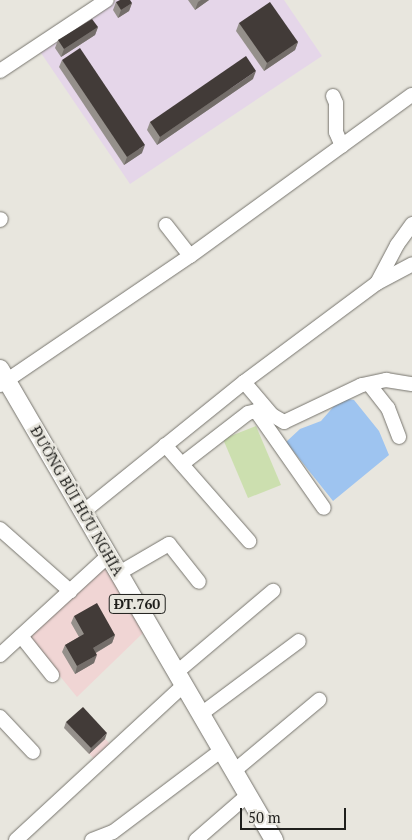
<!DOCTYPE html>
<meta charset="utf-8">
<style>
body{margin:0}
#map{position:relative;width:412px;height:840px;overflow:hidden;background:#e8e6de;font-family:"PT Serif",serif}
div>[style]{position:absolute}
.commercial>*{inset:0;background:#f0d5d4}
.education>*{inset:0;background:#e5d6e9}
.green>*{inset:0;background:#ccdfaf}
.water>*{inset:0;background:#9ec4f0}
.roads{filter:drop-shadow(0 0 1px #77756e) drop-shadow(0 0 1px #77756e)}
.minor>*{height:14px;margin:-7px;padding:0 7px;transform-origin:7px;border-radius:7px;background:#fff}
.major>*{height:18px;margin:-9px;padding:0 9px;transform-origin:9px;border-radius:9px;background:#fff}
.wall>*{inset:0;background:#95908b}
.shaded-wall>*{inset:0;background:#746e6a}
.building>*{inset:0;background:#423b38}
span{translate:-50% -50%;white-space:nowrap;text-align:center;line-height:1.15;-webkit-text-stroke:5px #e8e6de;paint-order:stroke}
.shield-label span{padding:1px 4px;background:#e8e6de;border:1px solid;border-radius:4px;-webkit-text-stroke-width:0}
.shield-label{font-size:14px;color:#1f1f1c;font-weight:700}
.street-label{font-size:15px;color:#1f1f1c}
.scale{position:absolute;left:240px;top:808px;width:106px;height:22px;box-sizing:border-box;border:2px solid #1f1f1c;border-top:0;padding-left:6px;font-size:15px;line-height:18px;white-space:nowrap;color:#1f1f1c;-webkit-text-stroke:4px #e8e6de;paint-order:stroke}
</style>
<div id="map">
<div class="commercial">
<div style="clip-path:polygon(104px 566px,144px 632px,77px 697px,27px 636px)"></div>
<div style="clip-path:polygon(81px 712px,111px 745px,95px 760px,65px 728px)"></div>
</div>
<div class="education">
<div style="clip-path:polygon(116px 0,284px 0,322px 56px,130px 184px,39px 50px)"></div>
</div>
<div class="green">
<div style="clip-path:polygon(256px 426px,281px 485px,248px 498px,223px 439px)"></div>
</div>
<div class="water">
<div style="clip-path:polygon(341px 398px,354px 400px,379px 431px,389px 455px,333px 501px,286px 442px,300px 429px,321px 421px)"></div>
</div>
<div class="roads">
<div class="minor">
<div style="left:0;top:71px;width:128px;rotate:-33.6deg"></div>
<div style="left:333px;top:96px;width:8px;rotate:67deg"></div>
<div style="left:336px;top:103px;width:29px;rotate:90deg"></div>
<div style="left:336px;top:132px;width:15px;rotate:67deg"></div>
<div style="left:0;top:220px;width:1px;rotate:-45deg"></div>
<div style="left:166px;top:225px;width:39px;rotate:52deg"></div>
<div style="left:377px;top:283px;width:43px;rotate:-62.2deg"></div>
<div style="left:397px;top:245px;width:26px;rotate:-54deg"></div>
<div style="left:244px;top:382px;width:43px;rotate:49.7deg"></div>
<div style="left:272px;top:415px;width:14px;rotate:30deg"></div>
<div style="left:284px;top:422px;width:86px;rotate:-25.4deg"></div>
<div style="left:362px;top:385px;width:25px;rotate:-12deg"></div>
<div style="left:386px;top:380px;width:26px;rotate:9deg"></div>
<div style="left:369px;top:384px;width:31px;rotate:52deg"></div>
<div style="left:388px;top:408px;width:31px;rotate:69deg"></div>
<div style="left:0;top:385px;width:230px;rotate:-34.2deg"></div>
<div style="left:190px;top:256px;width:274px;rotate:-36deg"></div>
<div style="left:165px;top:445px;width:128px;rotate:48.8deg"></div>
<div style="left:182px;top:464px;width:83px;rotate:-37.7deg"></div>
<div style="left:248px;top:413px;width:8px;rotate:-14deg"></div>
<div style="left:256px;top:411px;width:118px;rotate:55deg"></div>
<div style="left:83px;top:512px;width:207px;rotate:-38.9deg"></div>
<div style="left:244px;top:382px;width:166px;rotate:-36.7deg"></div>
<div style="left:377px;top:283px;width:40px;rotate:-28deg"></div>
<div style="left:0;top:529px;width:94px;rotate:41.5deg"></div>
<div style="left:119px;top:573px;width:58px;rotate:-30.1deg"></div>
<div style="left:169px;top:544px;width:48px;rotate:51.7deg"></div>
<div style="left:21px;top:636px;width:50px;rotate:51.5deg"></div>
<div style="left:0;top:655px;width:147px;rotate:-42.5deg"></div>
<div style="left:177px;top:672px;width:126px;rotate:-40.2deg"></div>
<div style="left:201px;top:714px;width:122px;rotate:-36.7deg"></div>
<div style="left:0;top:717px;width:48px;rotate:46.7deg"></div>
<div style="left:234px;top:771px;width:111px;rotate:-39.9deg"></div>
<div style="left:16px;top:840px;width:229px;rotate:-42.7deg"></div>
<div style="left:92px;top:840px;width:22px;rotate:-21deg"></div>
<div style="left:113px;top:832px;width:136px;rotate:-37deg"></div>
<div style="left:196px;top:840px;width:69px;rotate:-40.9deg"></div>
</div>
<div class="major">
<div style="left:0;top:369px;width:545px;rotate:59.81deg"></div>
</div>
</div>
<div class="wall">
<div style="clip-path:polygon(188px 0,209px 0,195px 10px)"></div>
<div style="clip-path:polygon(116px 2px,132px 3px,129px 11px,118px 18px,113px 10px)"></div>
<div style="clip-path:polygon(239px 23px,298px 42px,295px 50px,264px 71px,236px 31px)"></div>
<div style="clip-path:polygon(98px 27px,95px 35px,61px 57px,55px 48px,58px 40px)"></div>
<div style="clip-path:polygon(62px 60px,142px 153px,124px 165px,59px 67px)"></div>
<div style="clip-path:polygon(253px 79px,157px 145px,147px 130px,150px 122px)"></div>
<div style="clip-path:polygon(74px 616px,115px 635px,112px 643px,96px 653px,94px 663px,75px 674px,62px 652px,65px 645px,79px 637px,71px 623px)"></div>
<div style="clip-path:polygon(66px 722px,105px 739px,89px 754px,64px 728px)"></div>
</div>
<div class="shaded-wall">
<div style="clip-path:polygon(201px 0,209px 0,195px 10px,198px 2px)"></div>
<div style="clip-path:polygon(132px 3px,129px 11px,118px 18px,121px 10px)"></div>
<div style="clip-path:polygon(98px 27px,95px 35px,61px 57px,64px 49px)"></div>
<div style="clip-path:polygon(298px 42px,295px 50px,264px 71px,267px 63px)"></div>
<div style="clip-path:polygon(256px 71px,253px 79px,157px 145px,160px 137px)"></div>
<div style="clip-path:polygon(145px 145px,142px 153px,124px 165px,127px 157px)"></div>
<div style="clip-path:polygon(115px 635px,112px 643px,90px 656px,93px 648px)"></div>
<div style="clip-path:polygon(97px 655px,94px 663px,75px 674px,77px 666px)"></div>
<div style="clip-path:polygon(107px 733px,105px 739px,89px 754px,91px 748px)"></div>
</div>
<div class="building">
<div style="clip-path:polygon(120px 0,130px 0,132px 3px,121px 10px,116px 2px)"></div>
<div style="clip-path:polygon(270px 2px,298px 42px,267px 63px,239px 23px)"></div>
<div style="clip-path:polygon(92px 19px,98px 27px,64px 49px,58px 40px)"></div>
<div style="clip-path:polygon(80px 48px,145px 145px,127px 157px,62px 60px)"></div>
<div style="clip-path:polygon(246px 56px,256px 71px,160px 137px,150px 122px)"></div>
<div style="clip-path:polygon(97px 603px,115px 635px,93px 648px,97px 655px,77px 666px,65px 645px,84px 634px,74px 616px)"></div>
<div style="clip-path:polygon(83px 707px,107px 733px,91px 748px,66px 722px)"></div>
</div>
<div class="shield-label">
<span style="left:137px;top:604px">ĐT.760</span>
</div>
<div class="street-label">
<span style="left:77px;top:501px;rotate:60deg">ĐƯỜNG BÙI HỮU NGHĨA</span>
</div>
<div class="scale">50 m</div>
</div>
